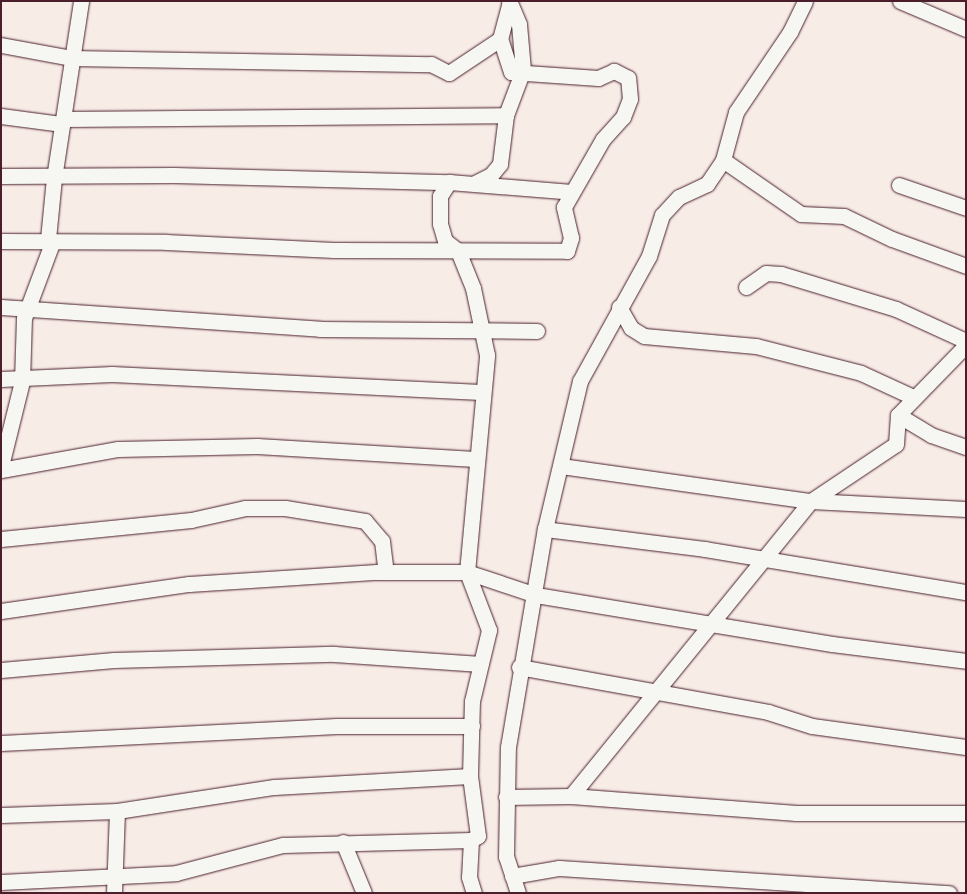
<!DOCTYPE html>
<style>
body{margin:0}
#map{position:relative;width:967px;height:894px;overflow:hidden;background:#f8ece7;font-family:"Playpen Sans",sans-serif}
div>[style]{position:absolute}
.roads{filter:drop-shadow(0 0 1px #4a1f2b) drop-shadow(0 0 1px #4a1f2b)}
.minor>*{height:15px;margin:-7.5px;padding:0 7.5px;transform-origin:7.5px;border-radius:7.5px;background:#f6f6f2}
span{translate:-50% -50%;white-space:nowrap;text-align:center;line-height:1.15;-webkit-text-stroke:4.5px #f6f6f2;paint-order:stroke}
.frame{position:absolute;inset:0;border:2px solid #4a1f2b;pointer-events:none}
</style>
<div id="map">
<div class="roads">
<div class="minor">
<div style="left:900px;top:1px;width:72px;rotate:23deg"></div>
<div style="left:1px;top:45px;width:71px;rotate:10.5deg"></div>
<div style="left:71px;top:58px;width:360px;rotate:1deg"></div>
<div style="left:431px;top:64px;width:20px;rotate:27deg"></div>
<div style="left:449px;top:73px;width:61px;rotate:-33.7deg"></div>
<div style="left:1px;top:116px;width:62px;rotate:7.5deg"></div>
<div style="left:64px;top:119px;width:442px;rotate:-0.5deg"></div>
<div style="left:506px;top:115px;width:48px;rotate:-69.3deg"></div>
<div style="left:523px;top:70px;width:46px;rotate:-95deg"></div>
<div style="left:519px;top:24px;width:25px;rotate:-113deg"></div>
<div style="left:723px;top:160px;width:95px;rotate:34.7deg"></div>
<div style="left:801px;top:214px;width:43px;rotate:2.7deg"></div>
<div style="left:844px;top:216px;width:53px;rotate:25.6deg"></div>
<div style="left:892px;top:239px;width:79px;rotate:20deg"></div>
<div style="left:1px;top:176px;width:173px;rotate:-0.3deg"></div>
<div style="left:174px;top:175px;width:275px;rotate:1.5deg"></div>
<div style="left:449px;top:182px;width:123px;rotate:4.6deg"></div>
<div style="left:475px;top:183px;width:18px;rotate:-27deg"></div>
<div style="left:491px;top:175px;width:14px;rotate:-51deg"></div>
<div style="left:500px;top:164px;width:49px;rotate:-83deg"></div>
<div style="left:899px;top:185px;width:71px;rotate:18.9deg"></div>
<div style="left:1px;top:241px;width:165px;rotate:0.3deg"></div>
<div style="left:166px;top:242px;width:168px;rotate:2.7deg"></div>
<div style="left:334px;top:250px;width:233px;rotate:0.2deg"></div>
<div style="left:567px;top:251px;width:14px;rotate:-73deg"></div>
<div style="left:571px;top:238px;width:32px;rotate:-103deg"></div>
<div style="left:564px;top:207px;width:78px;rotate:-60.2deg"></div>
<div style="left:603px;top:139px;width:30px;rotate:-48deg"></div>
<div style="left:623px;top:117px;width:19px;rotate:-69deg"></div>
<div style="left:630px;top:99px;width:21px;rotate:-95deg"></div>
<div style="left:628px;top:78px;width:16px;rotate:-153deg"></div>
<div style="left:614px;top:71px;width:17px;rotate:156deg"></div>
<div style="left:598px;top:78px;width:87px;rotate:-176.1deg"></div>
<div style="left:511px;top:72px;width:35px;rotate:-108deg"></div>
<div style="left:500px;top:39px;width:38px;rotate:-75deg"></div>
<div style="left:746px;top:287px;width:24px;rotate:-35deg"></div>
<div style="left:766px;top:273px;width:15px;rotate:4deg"></div>
<div style="left:781px;top:274px;width:120px;rotate:16.9deg"></div>
<div style="left:896px;top:309px;width:77px;rotate:24.6deg"></div>
<div style="left:1px;top:307px;width:320px;rotate:3.9deg"></div>
<div style="left:320px;top:329px;width:217px;rotate:0.5deg"></div>
<div style="left:619px;top:307px;width:24px;rotate:60deg"></div>
<div style="left:631px;top:328px;width:15px;rotate:32deg"></div>
<div style="left:644px;top:336px;width:112px;rotate:5.1deg"></div>
<div style="left:756px;top:346px;width:108px;rotate:14.4deg"></div>
<div style="left:861px;top:373px;width:57px;rotate:24.8deg"></div>
<div style="left:1px;top:379px;width:111px;rotate:-2.6deg"></div>
<div style="left:112px;top:374px;width:369px;rotate:2.8deg"></div>
<div style="left:898px;top:415px;width:39px;rotate:31deg"></div>
<div style="left:931px;top:435px;width:37px;rotate:19deg"></div>
<div style="left:1px;top:466px;width:88px;rotate:-76.1deg"></div>
<div style="left:22px;top:381px;width:63px;rotate:-88.2deg"></div>
<div style="left:24px;top:318px;width:80px;rotate:-69.5deg"></div>
<div style="left:52px;top:243px;width:6px;rotate:-135deg"></div>
<div style="left:48px;top:239px;width:61px;rotate:-84.4deg"></div>
<div style="left:54px;top:178px;width:179px;rotate:-81.3deg"></div>
<div style="left:561px;top:466px;width:252px;rotate:8deg"></div>
<div style="left:811px;top:501px;width:155px;rotate:3deg"></div>
<div style="left:1px;top:470px;width:119px;rotate:-10.2deg"></div>
<div style="left:118px;top:449px;width:139px;rotate:-1.2deg"></div>
<div style="left:257px;top:446px;width:218px;rotate:3.4deg"></div>
<div style="left:545px;top:529px;width:161px;rotate:7.1deg"></div>
<div style="left:705px;top:549px;width:265px;rotate:9.4deg"></div>
<div style="left:1px;top:539px;width:191px;rotate:-5.7deg"></div>
<div style="left:191px;top:520px;width:55px;rotate:-12.5deg"></div>
<div style="left:245px;top:508px;width:40px"></div>
<div style="left:285px;top:508px;width:81px;rotate:9.2deg"></div>
<div style="left:365px;top:521px;width:26px;rotate:50deg"></div>
<div style="left:382px;top:541px;width:31px;rotate:83deg"></div>
<div style="left:1px;top:611px;width:190px;rotate:-8.2deg"></div>
<div style="left:189px;top:584px;width:188px;rotate:-3.7deg"></div>
<div style="left:377px;top:572px;width:90px"></div>
<div style="left:467px;top:572px;width:73px;rotate:18.4deg"></div>
<div style="left:536px;top:595px;width:300px;rotate:9.4deg"></div>
<div style="left:832px;top:644px;width:135px;rotate:7.2deg"></div>
<div style="left:519px;top:667px;width:253px;rotate:10.2deg"></div>
<div style="left:768px;top:712px;width:46px;rotate:17.7deg"></div>
<div style="left:812px;top:726px;width:155px;rotate:7.8deg"></div>
<div style="left:1px;top:670px;width:113px;rotate:-5.1deg"></div>
<div style="left:114px;top:660px;width:220px;rotate:-1.6deg"></div>
<div style="left:334px;top:654px;width:147px;rotate:3.9deg"></div>
<div style="left:1px;top:743px;width:336px;rotate:-2.9deg"></div>
<div style="left:337px;top:726px;width:135px"></div>
<div style="left:571px;top:796px;width:380px;rotate:-50.9deg"></div>
<div style="left:811px;top:501px;width:102px;rotate:-33.8deg"></div>
<div style="left:896px;top:444px;width:29px;rotate:-86deg"></div>
<div style="left:898px;top:415px;width:98px;rotate:-45.8deg"></div>
<div style="left:506px;top:797px;width:65px;rotate:-0.9deg"></div>
<div style="left:571px;top:796px;width:226px;rotate:4.3deg"></div>
<div style="left:796px;top:813px;width:170px"></div>
<div style="left:1px;top:815px;width:116px;rotate:-2deg"></div>
<div style="left:117px;top:811px;width:159px;rotate:-8.7deg"></div>
<div style="left:274px;top:787px;width:196px;rotate:-3.2deg"></div>
<div style="left:471px;top:840px;width:37px;rotate:93deg"></div>
<div style="left:469px;top:877px;width:17px;rotate:73deg"></div>
<div style="left:343px;top:842px;width:55px;rotate:67.6deg"></div>
<div style="left:512px;top:876px;width:48px;rotate:-9.7deg"></div>
<div style="left:559px;top:868px;width:391px;rotate:3.7deg"></div>
<div style="left:1px;top:882px;width:175px;rotate:-2.9deg"></div>
<div style="left:176px;top:873px;width:111px;rotate:-14.7deg"></div>
<div style="left:283px;top:845px;width:188px;rotate:-1.5deg"></div>
<div style="left:471px;top:840px;width:8px;rotate:-30deg"></div>
<div style="left:478px;top:836px;width:61px;rotate:-97.6deg"></div>
<div style="left:470px;top:776px;width:75px;rotate:-88.5deg"></div>
<div style="left:472px;top:701px;width:73px;rotate:-76.5deg"></div>
<div style="left:489px;top:630px;width:62px;rotate:-110.8deg"></div>
<div style="left:467px;top:572px;width:218px;rotate:-84.7deg"></div>
<div style="left:487px;top:355px;width:68px;rotate:-101.8deg"></div>
<div style="left:473px;top:288px;width:40px;rotate:-112deg"></div>
<div style="left:458px;top:251px;width:16px;rotate:-142deg"></div>
<div style="left:445px;top:241px;width:18px;rotate:-106deg"></div>
<div style="left:440px;top:224px;width:28px;rotate:-90deg"></div>
<div style="left:440px;top:196px;width:17px;rotate:-57deg"></div>
<div style="left:114px;top:893px;width:82px;rotate:-87.9deg"></div>
<div style="left:518px;top:893px;width:38px;rotate:-108deg"></div>
<div style="left:506px;top:857px;width:110px;rotate:-89deg"></div>
<div style="left:508px;top:747px;width:221px;rotate:-80.4deg"></div>
<div style="left:545px;top:529px;width:152px;rotate:-76.7deg"></div>
<div style="left:580px;top:381px;width:143px;rotate:-61.1deg"></div>
<div style="left:649px;top:256px;width:43px;rotate:-72.4deg"></div>
<div style="left:662px;top:215px;width:25px;rotate:-47deg"></div>
<div style="left:679px;top:197px;width:31px;rotate:-25deg"></div>
<div style="left:707px;top:184px;width:29px;rotate:-56deg"></div>
<div style="left:723px;top:160px;width:50px;rotate:-74.8deg"></div>
<div style="left:736px;top:112px;width:97px;rotate:-56deg"></div>
<div style="left:790px;top:32px;width:34px;rotate:-64deg"></div>
</div>
</div>
<div class="frame"></div>
</div>
